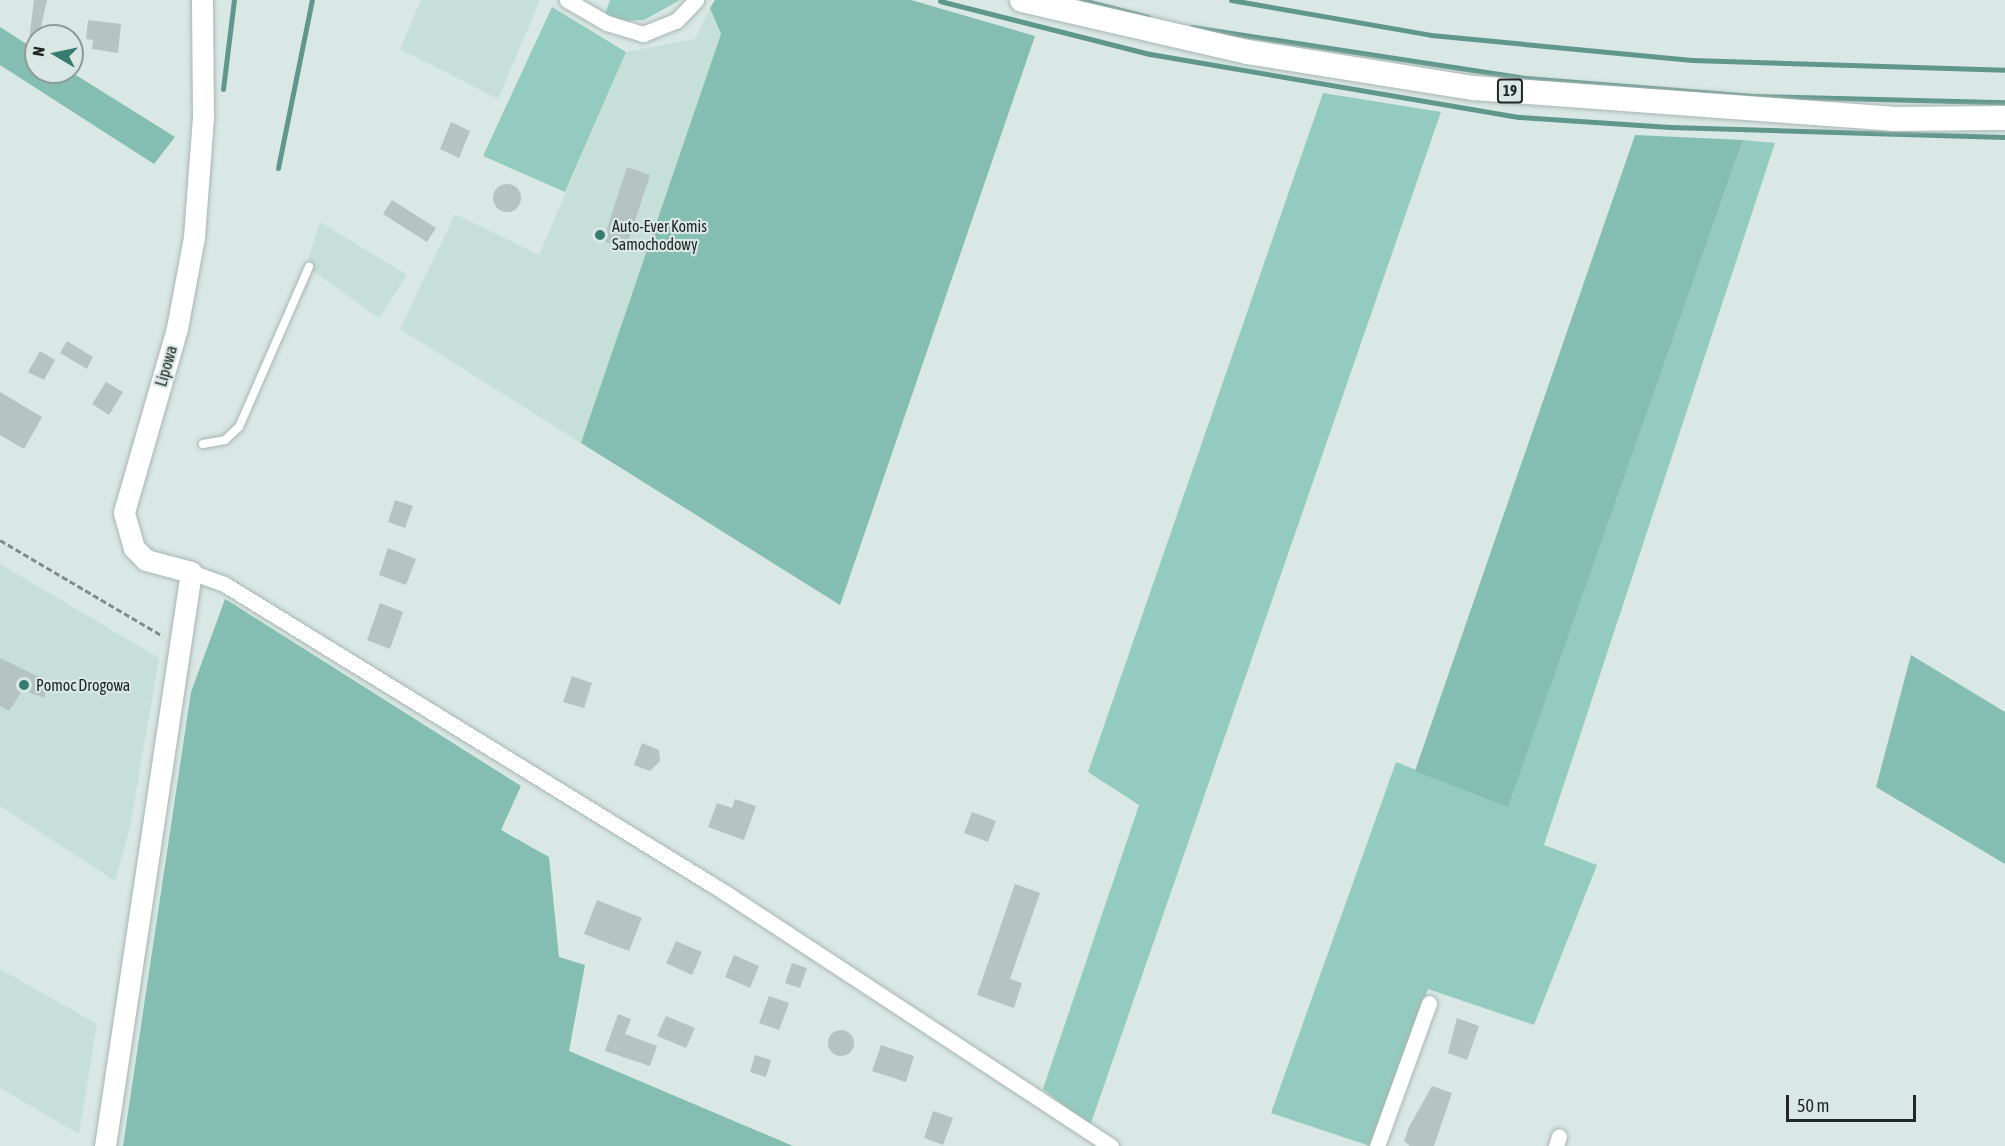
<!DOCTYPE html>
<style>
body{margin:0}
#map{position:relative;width:2005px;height:1146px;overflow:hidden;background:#d9e8e4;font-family:"Asap Condensed",sans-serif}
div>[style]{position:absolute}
.built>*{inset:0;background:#c6dfd9}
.green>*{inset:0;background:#94cbc0}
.forest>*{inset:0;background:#84bdb2}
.stream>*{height:5px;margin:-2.5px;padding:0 2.5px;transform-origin:2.5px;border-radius:2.5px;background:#5f978d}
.building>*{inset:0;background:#b5c4c1}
.round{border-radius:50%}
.path>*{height:3px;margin-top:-1.5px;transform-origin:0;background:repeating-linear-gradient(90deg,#808a87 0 6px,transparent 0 9px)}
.roads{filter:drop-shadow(0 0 2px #a7b6b3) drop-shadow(0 0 2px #a7b6b3)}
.service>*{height:8px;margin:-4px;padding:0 4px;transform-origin:4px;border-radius:4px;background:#fff}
.minor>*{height:15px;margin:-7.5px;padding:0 7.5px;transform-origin:7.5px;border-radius:7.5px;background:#fff}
.secondary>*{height:21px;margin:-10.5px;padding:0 10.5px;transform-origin:10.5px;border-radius:10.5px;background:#fff}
.trunk>*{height:24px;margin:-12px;padding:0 12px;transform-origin:12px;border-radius:12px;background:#fff}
.dots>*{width:16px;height:16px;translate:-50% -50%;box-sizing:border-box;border:3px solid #d9e8e4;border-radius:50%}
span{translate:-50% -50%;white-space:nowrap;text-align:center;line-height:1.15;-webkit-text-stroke:4.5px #d9e8e4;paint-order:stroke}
.shield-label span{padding:2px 4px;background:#d9e8e4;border:2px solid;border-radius:4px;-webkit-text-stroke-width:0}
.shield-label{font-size:15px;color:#212725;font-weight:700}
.poi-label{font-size:16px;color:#212725}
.left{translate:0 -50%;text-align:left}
.street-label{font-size:16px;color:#212725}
.north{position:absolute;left:24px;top:24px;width:60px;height:60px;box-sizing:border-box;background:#d9e8e4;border:2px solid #8f9b98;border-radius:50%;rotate:279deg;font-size:16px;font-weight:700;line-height:24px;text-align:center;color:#212725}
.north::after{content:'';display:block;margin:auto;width:21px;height:27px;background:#377c70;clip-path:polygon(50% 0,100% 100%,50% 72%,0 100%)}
.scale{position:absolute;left:1786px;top:1095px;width:130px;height:27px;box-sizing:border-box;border:3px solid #212725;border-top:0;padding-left:8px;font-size:18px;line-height:21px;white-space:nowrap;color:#212725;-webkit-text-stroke:4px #d9e8e4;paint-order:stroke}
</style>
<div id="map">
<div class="built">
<div style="clip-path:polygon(421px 0,540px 0,498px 99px,400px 49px)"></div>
<div style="clip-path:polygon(710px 8px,721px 34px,581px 443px,400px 329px,455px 214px,539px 255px,626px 52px,695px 39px)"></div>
<div style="clip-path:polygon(320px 222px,407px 275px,379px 318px,306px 266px)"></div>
<div style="clip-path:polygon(0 564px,159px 658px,130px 827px,115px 881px,0 806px)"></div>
<div style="clip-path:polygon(0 969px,97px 1024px,79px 1134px,0 1088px)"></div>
</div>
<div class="green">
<div style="clip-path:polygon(610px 0,680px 0,644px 20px,624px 21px,605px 14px)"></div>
<div style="clip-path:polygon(552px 7px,626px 52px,565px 192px,483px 156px)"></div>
<div style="clip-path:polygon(1323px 93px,1441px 112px,1090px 1126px,1043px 1089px,1139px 805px,1088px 772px)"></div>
<div style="clip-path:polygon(1743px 140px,1775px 143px,1544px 845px,1597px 865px,1534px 1025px,1428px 989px,1370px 1146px,1271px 1113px,1396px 762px,1508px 806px)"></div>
</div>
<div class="forest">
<div style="clip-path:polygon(715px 0,911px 0,1035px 36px,840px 605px,581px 443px,721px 34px,710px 8px)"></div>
<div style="clip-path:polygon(0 27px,36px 50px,36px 72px,71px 72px,175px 137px,154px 164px,0 65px)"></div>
<div style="clip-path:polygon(1635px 135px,1743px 140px,1508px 807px,1415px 771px)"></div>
<div style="clip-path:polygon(225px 599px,521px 786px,501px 830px,549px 857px,559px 957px,585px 965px,569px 1051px,793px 1146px,123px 1146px,191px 692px)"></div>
<div style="clip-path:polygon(1911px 655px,2005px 712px,2005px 864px,1876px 787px)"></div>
</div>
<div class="stream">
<div style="left:1082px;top:0;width:68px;rotate:14.4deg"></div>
<div style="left:1231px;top:0;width:203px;rotate:9.9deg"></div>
<div style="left:1431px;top:35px;width:262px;rotate:5.5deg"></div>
<div style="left:1692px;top:60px;width:313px;rotate:1.8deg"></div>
<div style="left:940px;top:1px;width:217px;rotate:14.2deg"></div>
<div style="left:1150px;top:54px;width:375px;rotate:9.7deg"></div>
<div style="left:1520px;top:117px;width:150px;rotate:3.8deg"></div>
<div style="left:1670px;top:127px;width:335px;rotate:1.7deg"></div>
<div style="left:1192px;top:27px;width:337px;rotate:8.7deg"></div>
<div style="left:1525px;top:78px;width:228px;rotate:4.5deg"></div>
<div style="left:1752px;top:96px;width:253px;rotate:1.4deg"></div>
<div style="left:223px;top:89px;width:90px;rotate:-83deg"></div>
<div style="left:278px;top:168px;width:171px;rotate:-78.6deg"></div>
</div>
<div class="building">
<div style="clip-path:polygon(34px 0,47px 0,36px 49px,28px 48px)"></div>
<div style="clip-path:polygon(88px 20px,121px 24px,118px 53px,92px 49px,93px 40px,86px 39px)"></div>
<div style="clip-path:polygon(451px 122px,470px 131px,459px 158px,440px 149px)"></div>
<div style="clip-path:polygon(627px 167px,650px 175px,626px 248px,603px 241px)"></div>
<div class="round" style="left:493px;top:184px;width:28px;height:28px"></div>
<div style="clip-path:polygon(392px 200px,436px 228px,427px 242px,383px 214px)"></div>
<div style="clip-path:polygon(67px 341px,93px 357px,87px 369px,60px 353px)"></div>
<div style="clip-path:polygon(40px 351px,55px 360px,44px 380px,28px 372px)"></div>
<div style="clip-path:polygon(106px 382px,123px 392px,109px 415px,92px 404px)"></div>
<div style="clip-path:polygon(0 392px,42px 417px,24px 449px,0 435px)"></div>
<div style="clip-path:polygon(395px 500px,413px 506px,405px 528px,388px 522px)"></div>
<div style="clip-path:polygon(388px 548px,416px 559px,406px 585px,379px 575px)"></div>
<div style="clip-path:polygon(380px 603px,403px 612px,390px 649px,367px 640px)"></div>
<div style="clip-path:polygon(0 658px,49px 682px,44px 698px,23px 690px,9px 711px,0 706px)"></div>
<div style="clip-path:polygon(572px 676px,592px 683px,584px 708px,563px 702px)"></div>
<div style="clip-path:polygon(642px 743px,659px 750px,660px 761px,650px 771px,634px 765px)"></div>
<div style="clip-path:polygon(735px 799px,756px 806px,744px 840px,708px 827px,717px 803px,732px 808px)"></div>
<div style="clip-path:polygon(972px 812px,996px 821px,988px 842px,964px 833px)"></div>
<div style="clip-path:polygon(1015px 884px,1040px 893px,1010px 979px,1022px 983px,1014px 1008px,977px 995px)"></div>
<div style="clip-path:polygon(597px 900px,642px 918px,629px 951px,584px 934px)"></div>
<div style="clip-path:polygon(676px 941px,702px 952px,692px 975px,666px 963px)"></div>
<div style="clip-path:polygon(734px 955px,759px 966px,750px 988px,725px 977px)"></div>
<div style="clip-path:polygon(792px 963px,807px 968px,800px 988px,785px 983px)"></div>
<div style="clip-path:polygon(769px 996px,789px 1003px,779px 1030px,759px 1023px)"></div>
<div style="clip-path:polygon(618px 1014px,631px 1019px,625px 1034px,657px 1046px,650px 1066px,605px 1051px)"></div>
<div style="clip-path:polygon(666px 1016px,695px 1028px,686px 1048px,657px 1036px)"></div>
<div style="clip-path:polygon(1457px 1018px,1479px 1026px,1467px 1060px,1448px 1053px)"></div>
<div class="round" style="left:828px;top:1030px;width:26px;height:26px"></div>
<div style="clip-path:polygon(881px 1045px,914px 1056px,906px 1082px,872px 1071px)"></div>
<div style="clip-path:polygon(755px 1055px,771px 1060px,766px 1077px,750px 1072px)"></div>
<div style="clip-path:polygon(1432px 1086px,1452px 1093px,1434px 1146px,1410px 1146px,1404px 1141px,1409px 1127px)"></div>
<div style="clip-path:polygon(933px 1111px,953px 1118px,943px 1145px,924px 1138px)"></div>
</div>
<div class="path">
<div style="left:0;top:540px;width:189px;rotate:30.5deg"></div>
</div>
<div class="roads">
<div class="service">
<div style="left:203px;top:444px;width:22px;rotate:-10deg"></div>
<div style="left:225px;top:440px;width:19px;rotate:-43deg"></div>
<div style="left:239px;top:427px;width:175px;rotate:-66.4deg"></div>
</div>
<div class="minor">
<div style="left:567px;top:0;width:46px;rotate:29.9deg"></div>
<div style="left:607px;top:23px;width:38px;rotate:17deg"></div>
<div style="left:643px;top:34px;width:35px;rotate:-22deg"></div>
<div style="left:676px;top:21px;width:29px;rotate:-46deg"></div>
<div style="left:191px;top:572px;width:35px;rotate:20deg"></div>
<div style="left:224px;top:584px;width:587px;rotate:31.63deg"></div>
<div style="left:724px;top:892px;width:463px;rotate:33.3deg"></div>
<div style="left:1377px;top:1146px;width:152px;rotate:-70deg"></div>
<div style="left:1556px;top:1146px;width:10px;rotate:-73deg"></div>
</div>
<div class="secondary">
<div style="left:105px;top:1146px;width:580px;rotate:-81.48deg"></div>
<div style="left:191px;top:572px;width:47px;rotate:-165.1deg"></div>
<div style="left:146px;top:560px;width:17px;rotate:-135deg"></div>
<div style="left:134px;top:548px;width:37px;rotate:-106deg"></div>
<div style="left:124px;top:512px;width:191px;rotate:-73.9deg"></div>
<div style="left:177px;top:328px;width:93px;rotate:-79.4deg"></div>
<div style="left:194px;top:237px;width:121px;rotate:-85.7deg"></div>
<div style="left:203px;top:116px;width:116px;rotate:-90.5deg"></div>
</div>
<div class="trunk">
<div style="left:1022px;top:0;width:232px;rotate:13deg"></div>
<div style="left:1248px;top:52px;width:229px;rotate:9.1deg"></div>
<div style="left:1474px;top:88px;width:420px;rotate:4.2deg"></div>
<div style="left:1893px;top:119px;width:112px;rotate:-0.5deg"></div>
</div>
</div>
<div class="dots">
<div style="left:600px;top:235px;background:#377c70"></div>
<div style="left:24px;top:685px;background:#377c70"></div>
</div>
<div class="shield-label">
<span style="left:1510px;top:91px">19</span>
</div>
<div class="poi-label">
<span class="left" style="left:612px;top:235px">Auto-Ever Komis<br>Samochodowy</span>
<span class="left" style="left:36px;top:685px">Pomoc Drogowa</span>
</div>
<div class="street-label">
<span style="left:166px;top:366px;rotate:-74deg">Lipowa</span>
</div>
<div class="north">N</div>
<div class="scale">50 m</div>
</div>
